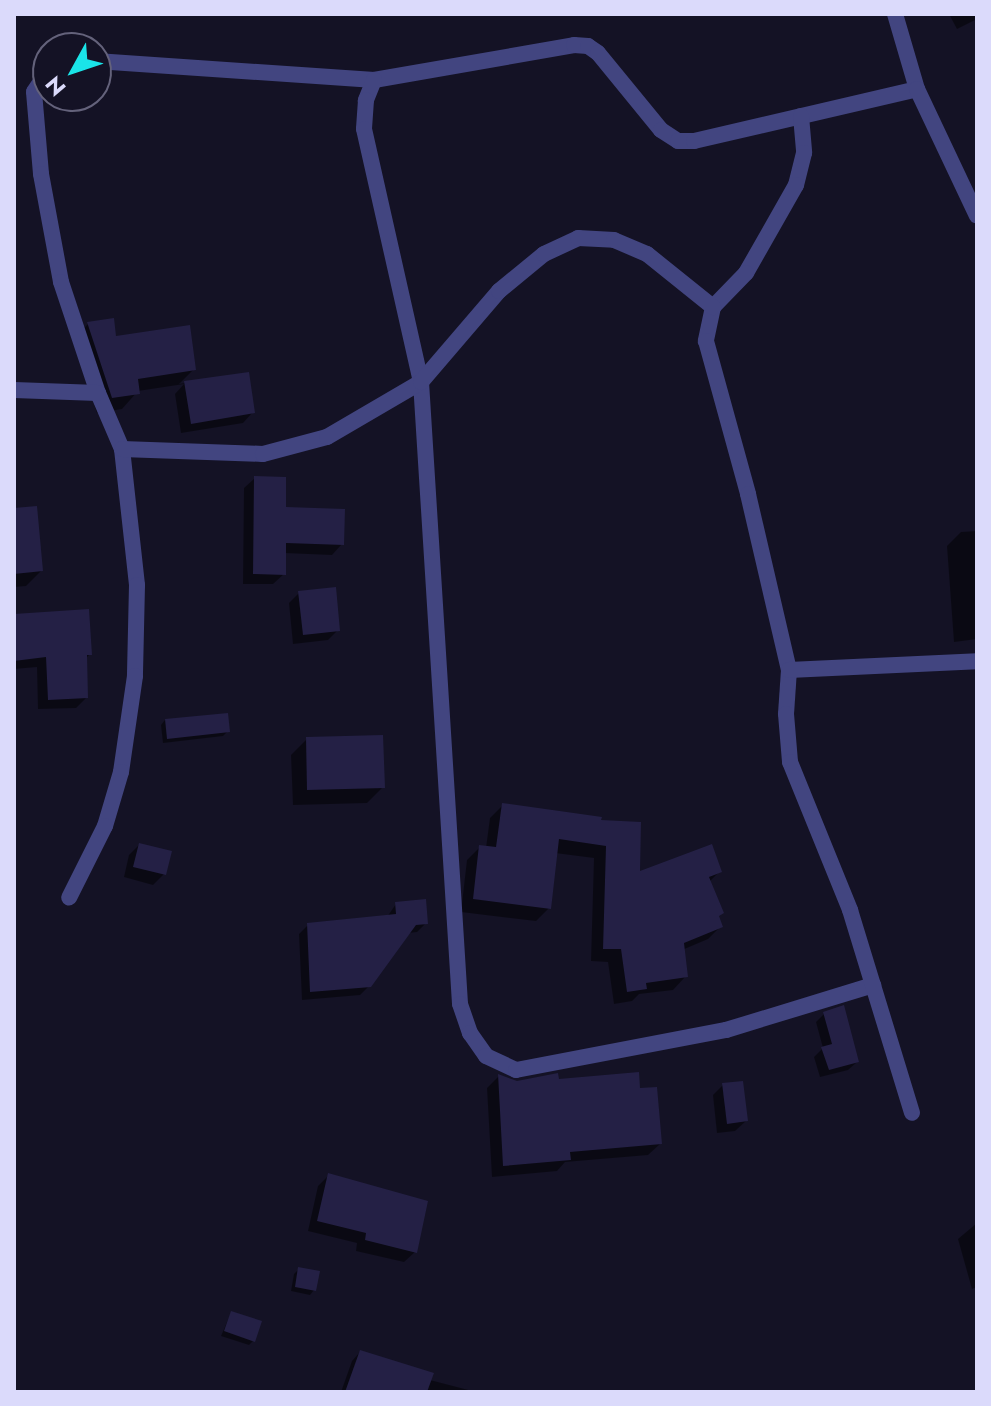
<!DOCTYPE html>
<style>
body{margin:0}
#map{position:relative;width:991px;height:1406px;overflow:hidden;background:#141225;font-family:Jost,sans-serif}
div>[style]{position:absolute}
.shadow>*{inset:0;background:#0007}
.building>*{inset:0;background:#242045}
.minor>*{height:16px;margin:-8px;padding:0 8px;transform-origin:8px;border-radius:8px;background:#424580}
.tertiary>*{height:16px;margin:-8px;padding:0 8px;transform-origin:8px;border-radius:8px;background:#424580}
span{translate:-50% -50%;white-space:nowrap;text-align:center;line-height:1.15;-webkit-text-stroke:6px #141225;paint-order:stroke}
.frame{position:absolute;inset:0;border:16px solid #dbdafb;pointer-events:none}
.north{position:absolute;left:32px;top:32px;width:80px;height:80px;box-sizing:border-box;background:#141225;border:2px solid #64627b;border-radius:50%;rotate:230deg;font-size:22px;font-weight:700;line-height:32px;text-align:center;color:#dbdafb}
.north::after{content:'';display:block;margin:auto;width:28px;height:36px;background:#1ae4e8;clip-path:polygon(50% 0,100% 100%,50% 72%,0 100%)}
</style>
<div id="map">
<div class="shadow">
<div style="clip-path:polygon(949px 14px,977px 14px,977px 19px,957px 29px)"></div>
<div style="clip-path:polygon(88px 324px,194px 369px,179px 384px,247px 374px,253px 412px,243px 423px,181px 433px,175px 394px,184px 384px,138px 391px,122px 409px,97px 413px,73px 340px)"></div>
<div style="clip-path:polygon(255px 478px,284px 509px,342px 544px,332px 555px,284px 553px,284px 574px,273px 584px,243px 584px,244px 488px)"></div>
<div style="clip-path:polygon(14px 510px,41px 571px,26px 586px,14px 587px)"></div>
<div style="clip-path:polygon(977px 531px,977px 639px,954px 642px,947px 546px,961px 532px)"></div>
<div style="clip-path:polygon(299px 593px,338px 630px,328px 640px,293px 644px,289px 603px)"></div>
<div style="clip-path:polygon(14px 616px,90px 654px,85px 659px,86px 698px,76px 708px,38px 709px,37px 667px,14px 669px)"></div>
<div style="clip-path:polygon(165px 720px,228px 731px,223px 736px,163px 743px,161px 725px)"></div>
<div style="clip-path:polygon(307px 739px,383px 787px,367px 803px,293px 805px,291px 755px)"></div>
<div style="clip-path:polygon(503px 805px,599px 819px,638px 874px,720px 871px,709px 882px,721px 926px,708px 939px,682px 950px,686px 976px,673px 990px,639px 994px,632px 1001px,614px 1004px,608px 962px,591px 961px,594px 858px,555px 853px,549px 908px,536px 921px,461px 912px,467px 860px,480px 847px,486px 848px,490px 818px)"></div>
<div style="clip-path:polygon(139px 845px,164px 874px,153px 885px,124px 877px,129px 855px)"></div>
<div style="clip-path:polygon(396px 904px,426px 923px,417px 932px,408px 933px,370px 985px,360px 995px,302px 1000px,299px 934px,308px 925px,387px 917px)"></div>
<div style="clip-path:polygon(825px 1013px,857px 1062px,848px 1070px,820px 1077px,814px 1057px,823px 1048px,816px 1022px)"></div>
<div style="clip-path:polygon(499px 1076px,517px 1083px,557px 1081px,639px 1090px,660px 1144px,648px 1155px,565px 1162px,557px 1171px,492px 1177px,487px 1088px)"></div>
<div style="clip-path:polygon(723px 1085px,746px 1121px,735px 1131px,717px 1133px,713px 1095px)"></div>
<div style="clip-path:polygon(329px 1175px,415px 1252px,404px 1262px,356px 1251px,357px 1243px,308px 1231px,318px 1186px)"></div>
<div style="clip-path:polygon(977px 1223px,977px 1287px,972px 1289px,958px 1239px)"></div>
<div style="clip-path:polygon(299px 1269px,314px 1290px,310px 1295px,291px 1291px,294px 1274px)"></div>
<div style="clip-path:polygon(231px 1313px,253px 1341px,249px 1345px,221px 1336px)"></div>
<div style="clip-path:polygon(360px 1352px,430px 1380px,476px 1392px,341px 1392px,352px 1361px)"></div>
</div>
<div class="building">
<div style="clip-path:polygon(114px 318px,116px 336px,190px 325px,196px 370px,138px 379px,140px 394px,112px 398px,87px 322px)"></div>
<div style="clip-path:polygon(249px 372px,255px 413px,191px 424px,184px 381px)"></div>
<div style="clip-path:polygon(254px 476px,286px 477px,286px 507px,345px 509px,344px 545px,286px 543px,286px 575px,253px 574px)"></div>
<div style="clip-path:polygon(37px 506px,43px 571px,14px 574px,14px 508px)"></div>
<div style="clip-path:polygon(336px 587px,340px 631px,303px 635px,298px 591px)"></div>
<div style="clip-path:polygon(89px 609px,92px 655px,87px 655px,88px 698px,48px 700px,46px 657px,14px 661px,14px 614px)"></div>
<div style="clip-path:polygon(228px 713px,230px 732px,167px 739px,165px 719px)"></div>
<div style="clip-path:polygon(383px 735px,385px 788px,307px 790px,306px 737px)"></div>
<div style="clip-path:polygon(502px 803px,602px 817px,601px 820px,641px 822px,640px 871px,712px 844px,722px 872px,709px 877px,724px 913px,719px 916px,723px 927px,684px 943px,688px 977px,646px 983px,647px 989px,627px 992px,621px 949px,603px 949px,606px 846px,559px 839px,551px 909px,473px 899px,479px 845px,496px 847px)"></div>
<div style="clip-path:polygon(139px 843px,172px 851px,166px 875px,133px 867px)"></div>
<div style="clip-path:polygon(426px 899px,428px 924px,416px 925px,371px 987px,310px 992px,307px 923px,396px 914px,395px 902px)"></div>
<div style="clip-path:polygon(844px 1005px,859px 1062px,829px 1070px,821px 1047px,832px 1044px,823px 1012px)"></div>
<div style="clip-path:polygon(639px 1072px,640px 1088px,657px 1087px,662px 1144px,570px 1152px,571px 1160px,503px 1166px,498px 1074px,517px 1081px,558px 1073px,559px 1079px)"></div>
<div style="clip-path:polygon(743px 1081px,748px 1121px,727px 1124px,722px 1083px)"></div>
<div style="clip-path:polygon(328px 1173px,428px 1201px,417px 1253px,365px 1240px,366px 1233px,317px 1221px)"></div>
<div style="clip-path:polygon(298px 1267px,320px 1271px,316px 1291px,295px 1287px)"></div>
<div style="clip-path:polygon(231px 1311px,262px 1321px,255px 1342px,224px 1331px)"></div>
<div style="clip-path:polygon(360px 1350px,434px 1373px,427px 1392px,345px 1392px)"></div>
</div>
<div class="minor">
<div style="left:96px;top:61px;width:279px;rotate:3.9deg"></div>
<div style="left:374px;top:80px;width:203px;rotate:-9.9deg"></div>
<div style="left:574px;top:45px;width:14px;rotate:4deg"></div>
<div style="left:588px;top:46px;width:12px;rotate:35deg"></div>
<div style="left:598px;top:53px;width:99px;rotate:50.7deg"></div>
<div style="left:661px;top:130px;width:20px;rotate:33deg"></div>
<div style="left:678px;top:141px;width:16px"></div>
<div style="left:694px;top:141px;width:229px;rotate:-13.1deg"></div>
<div style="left:48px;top:71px;width:25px;rotate:124deg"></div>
<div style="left:34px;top:92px;width:82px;rotate:85.1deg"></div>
<div style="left:41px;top:174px;width:110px;rotate:79.5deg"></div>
<div style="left:61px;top:282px;width:117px;rotate:71.6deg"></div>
<div style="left:98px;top:393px;width:61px;rotate:66.8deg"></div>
<div style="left:122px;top:449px;width:137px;rotate:83.7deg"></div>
<div style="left:137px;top:585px;width:91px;rotate:91.3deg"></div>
<div style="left:135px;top:676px;width:97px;rotate:98.3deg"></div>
<div style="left:121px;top:772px;width:56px;rotate:106.5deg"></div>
<div style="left:105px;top:826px;width:80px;rotate:116.6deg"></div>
<div style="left:374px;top:80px;width:22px;rotate:112deg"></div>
<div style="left:366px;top:100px;width:29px;rotate:94deg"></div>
<div style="left:364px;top:129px;width:259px;rotate:77.3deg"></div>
<div style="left:421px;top:382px;width:623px;rotate:86.41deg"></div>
<div style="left:460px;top:1004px;width:31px;rotate:71deg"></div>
<div style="left:470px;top:1033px;width:28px;rotate:55deg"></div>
<div style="left:486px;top:1056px;width:33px;rotate:25deg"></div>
<div style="left:516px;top:1070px;width:214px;rotate:-10.8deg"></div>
<div style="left:726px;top:1030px;width:154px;rotate:-17deg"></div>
<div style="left:801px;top:116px;width:37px;rotate:85deg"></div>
<div style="left:804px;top:153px;width:33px;rotate:104deg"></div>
<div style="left:796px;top:185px;width:101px;rotate:119.6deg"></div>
<div style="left:746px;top:273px;width:47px;rotate:134.1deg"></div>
<div style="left:713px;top:307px;width:35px;rotate:102deg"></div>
<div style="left:706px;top:341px;width:159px;rotate:74.6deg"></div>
<div style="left:748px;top:494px;width:181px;rotate:76.9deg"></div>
<div style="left:789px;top:670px;width:44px;rotate:93.9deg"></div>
<div style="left:786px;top:714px;width:48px;rotate:85.2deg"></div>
<div style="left:790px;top:762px;width:160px;rotate:67.9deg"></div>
<div style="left:850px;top:910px;width:212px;rotate:73deg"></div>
<div style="left:14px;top:390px;width:84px;rotate:2deg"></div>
<div style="left:122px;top:449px;width:141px;rotate:2deg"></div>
<div style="left:263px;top:454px;width:66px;rotate:-14.9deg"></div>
<div style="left:327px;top:437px;width:109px;rotate:-30.3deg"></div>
<div style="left:421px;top:382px;width:120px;rotate:-49.4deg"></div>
<div style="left:499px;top:291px;width:58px;rotate:-39.4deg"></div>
<div style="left:544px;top:254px;width:38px;rotate:-25deg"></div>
<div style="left:578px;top:238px;width:36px;rotate:3deg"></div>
<div style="left:614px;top:240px;width:36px;rotate:23deg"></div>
<div style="left:647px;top:254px;width:85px;rotate:38.8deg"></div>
<div style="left:789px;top:670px;width:188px;rotate:-2.7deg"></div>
</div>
<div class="tertiary">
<div style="left:895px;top:14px;width:78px;rotate:73.7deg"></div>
<div style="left:917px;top:89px;width:140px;rotate:64.7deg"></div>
</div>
<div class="frame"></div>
<div class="north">N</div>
</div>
